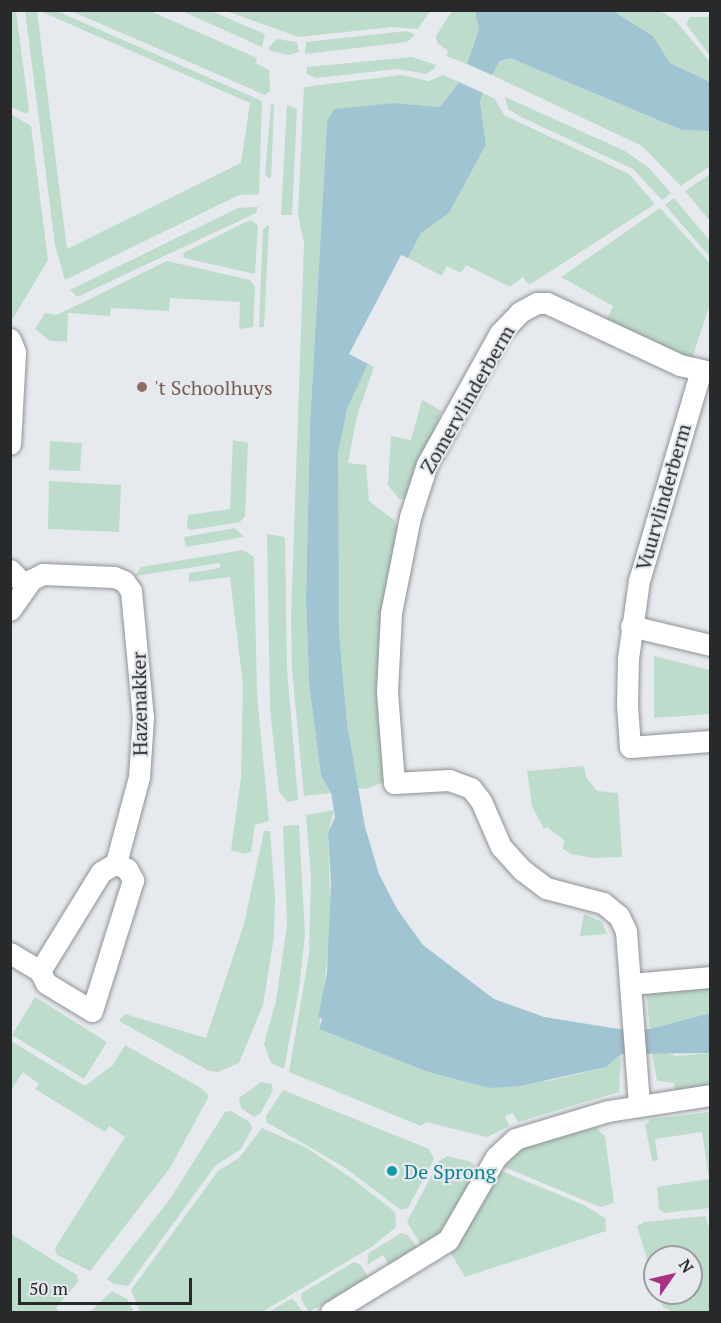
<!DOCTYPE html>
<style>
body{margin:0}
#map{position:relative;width:721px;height:1323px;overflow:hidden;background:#e6eaee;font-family:"PT Serif",serif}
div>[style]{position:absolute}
.green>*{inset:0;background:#bddccc}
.water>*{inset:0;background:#a0c4d2}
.roads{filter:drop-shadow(0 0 2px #8f9296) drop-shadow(0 0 2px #8f9296)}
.minor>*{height:21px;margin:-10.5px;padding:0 10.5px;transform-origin:10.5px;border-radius:10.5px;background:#fff}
.dots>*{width:16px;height:16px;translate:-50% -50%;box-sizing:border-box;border:3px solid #e6eaee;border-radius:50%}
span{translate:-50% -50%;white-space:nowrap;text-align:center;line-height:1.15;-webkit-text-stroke:4.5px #e6eaee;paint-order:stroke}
.education-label{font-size:20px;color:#785e54}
.left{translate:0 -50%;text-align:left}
.street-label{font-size:20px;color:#28292b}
.culture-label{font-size:20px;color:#0d838f}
.frame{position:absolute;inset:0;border:12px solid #28292b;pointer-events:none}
.north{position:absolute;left:643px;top:1245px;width:60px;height:60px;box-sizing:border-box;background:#e6eaee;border:2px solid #9a9da0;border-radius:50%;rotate:56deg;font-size:16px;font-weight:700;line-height:24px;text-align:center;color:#28292b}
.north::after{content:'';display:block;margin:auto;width:21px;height:27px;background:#ab3082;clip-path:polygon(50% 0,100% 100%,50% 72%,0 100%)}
.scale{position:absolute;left:18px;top:1278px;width:174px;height:27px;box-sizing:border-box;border:3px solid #28292b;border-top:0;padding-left:8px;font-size:18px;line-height:21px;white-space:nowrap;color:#28292b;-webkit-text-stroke:4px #e6eaee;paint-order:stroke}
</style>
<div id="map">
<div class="green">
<div style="clip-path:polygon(11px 10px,16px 11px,29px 110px,26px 114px,11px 107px)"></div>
<div style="clip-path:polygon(25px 11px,37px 11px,67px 249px,241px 163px,250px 103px,40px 11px,57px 11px,262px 101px,259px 194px,239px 195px,65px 280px,55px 245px)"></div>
<div style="clip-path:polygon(71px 11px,150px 11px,257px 58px,256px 63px,269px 70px,270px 91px,265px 95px)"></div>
<div style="clip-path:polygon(182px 11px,211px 11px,265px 34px,262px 47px)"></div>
<div style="clip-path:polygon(226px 11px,430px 11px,418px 29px,392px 27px,299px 37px)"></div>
<div style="clip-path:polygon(452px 11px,477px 12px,479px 29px,467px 64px,446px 56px,448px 51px,437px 43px,436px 36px)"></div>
<div style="clip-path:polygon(613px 11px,660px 11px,675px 20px,710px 62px,710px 82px,670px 63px,653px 36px)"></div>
<div style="clip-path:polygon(690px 17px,710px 17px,710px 56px,686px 24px)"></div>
<div style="clip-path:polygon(407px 31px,415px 35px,407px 42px,305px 54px,306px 42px)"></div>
<div style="clip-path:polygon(276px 39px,297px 42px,299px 52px,289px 55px,271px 51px,268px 49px)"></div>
<div style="clip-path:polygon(412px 57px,436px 65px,434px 69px,426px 74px,397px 69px,316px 78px,307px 74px,307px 67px)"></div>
<div style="clip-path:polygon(510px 58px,682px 130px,710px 131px,710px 166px,681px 186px,642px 146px,492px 75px,500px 61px)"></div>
<div style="clip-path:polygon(401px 75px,429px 81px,443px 75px,459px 82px,440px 107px,394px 103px,327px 122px,310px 425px,306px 599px,309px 683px,321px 776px,331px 793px,304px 796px,292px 670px,291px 618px,304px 243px,298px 215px,304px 87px)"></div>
<div style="clip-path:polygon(483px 93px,495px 99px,504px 115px,629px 174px,655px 204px,529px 285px,523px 277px,510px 287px,466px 265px,461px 273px,447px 266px,442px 276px,408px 258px,421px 233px,449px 213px,486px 145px,480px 100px)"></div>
<div style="clip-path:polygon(505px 97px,625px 151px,649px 168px,671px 193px,662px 200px,633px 169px,519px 116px,508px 109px)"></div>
<div style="clip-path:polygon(271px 104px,274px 105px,271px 179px,265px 175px)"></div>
<div style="clip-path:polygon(287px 105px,297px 109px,292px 215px,281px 215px)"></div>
<div style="clip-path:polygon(11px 114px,31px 126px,48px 260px,12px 320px)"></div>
<div style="clip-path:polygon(710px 174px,710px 221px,685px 191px)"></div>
<div style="clip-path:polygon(674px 198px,710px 241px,710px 257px,665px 205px)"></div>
<div style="clip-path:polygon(258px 207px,256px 213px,77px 297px,70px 290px,238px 208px)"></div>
<div style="clip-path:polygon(660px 208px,710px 263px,710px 304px,691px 362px,606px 321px,613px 306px,561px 277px)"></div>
<div style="clip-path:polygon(250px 220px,258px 225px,255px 274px,184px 258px,183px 253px)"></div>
<div style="clip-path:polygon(269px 225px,264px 327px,259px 327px,263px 229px)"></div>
<div style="clip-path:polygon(167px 261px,250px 280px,255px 287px,253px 327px,239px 329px,240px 302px,170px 298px,169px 311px,111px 308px,110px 316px,68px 313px,67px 342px,50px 341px,35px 329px,45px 313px,57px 315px)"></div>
<div style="clip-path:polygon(368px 364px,374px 367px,357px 416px,348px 463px,366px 465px,369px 501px,394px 520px,398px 529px,384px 782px,366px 789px,358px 788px,347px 723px,339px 632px,336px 518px,338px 454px,347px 409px)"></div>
<div style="clip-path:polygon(422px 400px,442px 411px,405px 499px,399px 499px,388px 485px,391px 436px,411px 440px)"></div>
<div style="clip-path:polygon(233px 440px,248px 443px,245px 516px,240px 522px,191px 530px,187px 528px,188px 515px,230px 509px)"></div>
<div style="clip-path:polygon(50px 441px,82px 443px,80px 471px,49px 470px)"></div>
<div style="clip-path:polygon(49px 481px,121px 485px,119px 532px,48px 529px)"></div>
<div style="clip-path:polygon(235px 528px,244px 537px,186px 547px,184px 537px)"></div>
<div style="clip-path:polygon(267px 534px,285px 537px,287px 669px,298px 800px,288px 802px,279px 792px,270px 709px)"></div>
<div style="clip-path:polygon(243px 550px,254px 557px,257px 694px,269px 821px,255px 825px,251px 852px,244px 854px,231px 850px,241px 777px,243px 685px,230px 577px,189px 582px,189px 573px,220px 568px,220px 563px,135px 576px,141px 567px)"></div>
<div style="clip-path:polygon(654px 656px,710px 670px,710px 714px,654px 718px)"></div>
<div style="clip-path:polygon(584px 766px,586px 777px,597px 791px,618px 793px,622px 857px,593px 858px,571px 854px,562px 848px,565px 841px,547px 827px,544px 829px,532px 806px,527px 771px)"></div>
<div style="clip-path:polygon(334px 810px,328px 833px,331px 927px,319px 1029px,428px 1072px,489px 1088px,553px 1080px,606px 1067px,621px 1054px,619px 1092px,518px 1122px,513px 1113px,505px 1116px,509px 1126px,487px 1137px,426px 1122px,421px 1126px,289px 1072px,309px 954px,311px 877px,306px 815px)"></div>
<div style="clip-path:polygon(299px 825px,305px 935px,299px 989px,284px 1069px,271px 1063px,264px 1044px,276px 1001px,287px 925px,283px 826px)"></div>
<div style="clip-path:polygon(264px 831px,270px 831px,275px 897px,274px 937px,263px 1005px,239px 1063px,218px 1072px,209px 1071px,119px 1021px,125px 1014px,206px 1038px,244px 924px)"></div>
<div style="clip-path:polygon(584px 914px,602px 922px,607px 934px,580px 936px)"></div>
<div style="clip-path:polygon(710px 985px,710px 1013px,650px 1029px,646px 989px)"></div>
<div style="clip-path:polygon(35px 997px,107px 1042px,84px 1079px,12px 1035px)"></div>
<div style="clip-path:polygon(11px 1041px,85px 1086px,113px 1065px,125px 1045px,201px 1088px,209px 1096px,170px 1168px,90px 1271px,57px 1255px,55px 1248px,125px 1137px,109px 1126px,105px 1132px,35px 1089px,39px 1084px,23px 1072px,11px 1090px)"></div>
<div style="clip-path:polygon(663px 1052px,676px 1056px,710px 1053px,710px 1085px,675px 1090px,674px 1083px,657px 1081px,652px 1053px)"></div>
<div style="clip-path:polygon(261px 1082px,272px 1084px,273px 1090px,260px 1114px,254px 1117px,241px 1108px,239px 1098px)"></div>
<div style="clip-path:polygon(283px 1090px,429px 1149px,434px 1159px,408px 1208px,401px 1210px,344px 1167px,266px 1122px,266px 1116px)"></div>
<div style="clip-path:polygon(231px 1111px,250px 1122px,252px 1129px,241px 1149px,215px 1166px,128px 1286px,114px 1284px,107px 1279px,170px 1199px,225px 1112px)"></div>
<div style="clip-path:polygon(710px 1112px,710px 1208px,664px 1213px,659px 1209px,657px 1187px,709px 1179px,702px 1132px,655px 1139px,658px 1160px,652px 1161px,645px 1125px,651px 1119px)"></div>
<div style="clip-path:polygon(595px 1127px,605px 1136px,614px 1203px,600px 1207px,502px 1166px,530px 1144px)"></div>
<div style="clip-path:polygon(262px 1128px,307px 1148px,354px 1180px,395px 1212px,396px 1227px,373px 1246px,262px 1312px,140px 1312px,131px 1290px,218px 1171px,239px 1158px)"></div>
<div style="clip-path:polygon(448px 1156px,471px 1162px,477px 1170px,443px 1231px,422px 1247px,407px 1222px,439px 1161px)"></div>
<div style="clip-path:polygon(499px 1170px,584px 1205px,605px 1218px,606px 1231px,465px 1277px,450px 1252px)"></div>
<div style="clip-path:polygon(705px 1216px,710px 1230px,710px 1312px,673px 1312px,663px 1307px,658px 1293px,691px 1293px,691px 1257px,655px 1257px,655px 1285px,637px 1226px,644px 1222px)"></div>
<div style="clip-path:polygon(10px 1233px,77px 1275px,78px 1282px,56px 1308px,61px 1312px,11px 1312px)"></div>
<div style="clip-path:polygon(401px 1233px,408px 1235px,418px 1249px,390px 1266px,383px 1255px,367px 1265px,369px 1253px)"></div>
<div style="clip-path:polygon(354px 1262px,361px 1265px,369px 1279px,309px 1312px,301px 1299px,302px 1293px)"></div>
<div style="clip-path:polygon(112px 1291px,127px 1299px,134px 1312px,90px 1312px)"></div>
<div style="clip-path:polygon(293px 1299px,303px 1312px,269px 1312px,289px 1300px)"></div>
</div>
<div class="water">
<div style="clip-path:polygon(475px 11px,613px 11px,653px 36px,670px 63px,710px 82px,710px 131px,682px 130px,510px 58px,500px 61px,492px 75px,467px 64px,479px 29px)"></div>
<div style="clip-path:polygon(459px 82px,483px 93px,480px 101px,486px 145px,449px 213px,421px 233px,408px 258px,401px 255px,349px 354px,368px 364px,347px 409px,338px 454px,339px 632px,347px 723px,365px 827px,379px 874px,397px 909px,423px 945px,494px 999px,544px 1017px,619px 1029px,650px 1029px,710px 1013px,710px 1053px,621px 1054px,606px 1067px,520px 1086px,489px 1088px,428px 1072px,319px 1029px,322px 1019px,318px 1017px,327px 972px,331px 882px,328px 833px,335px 817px,331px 793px,321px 776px,309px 683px,306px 599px,310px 425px,327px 122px,334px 109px,394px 103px,440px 107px)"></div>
</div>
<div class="roads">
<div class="minor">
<div style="left:10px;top:339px;width:14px;rotate:69deg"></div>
<div style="left:15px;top:352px;width:92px;rotate:93.1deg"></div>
<div style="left:701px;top:370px;width:219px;rotate:106.4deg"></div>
<div style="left:639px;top:580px;width:79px;rotate:98deg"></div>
<div style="left:628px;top:658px;width:47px;rotate:91.2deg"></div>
<div style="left:627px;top:705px;width:42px;rotate:85.9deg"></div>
<div style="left:630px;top:747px;width:80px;rotate:-4.3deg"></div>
<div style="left:10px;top:570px;width:23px;rotate:45deg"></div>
<div style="left:10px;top:610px;width:37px;rotate:-55deg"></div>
<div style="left:31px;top:580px;width:13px;rotate:-27deg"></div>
<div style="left:43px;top:574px;width:71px;rotate:2.4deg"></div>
<div style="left:114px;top:577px;width:11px;rotate:22deg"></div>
<div style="left:124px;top:581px;width:12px;rotate:55deg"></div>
<div style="left:131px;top:591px;width:127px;rotate:84.6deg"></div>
<div style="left:143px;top:717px;width:60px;rotate:93.8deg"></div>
<div style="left:139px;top:777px;width:89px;rotate:105deg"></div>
<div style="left:116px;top:863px;width:13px;rotate:29deg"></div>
<div style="left:127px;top:869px;width:13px;rotate:61deg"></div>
<div style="left:133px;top:880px;width:137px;rotate:107.4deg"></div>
<div style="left:92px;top:1011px;width:54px;rotate:-148.7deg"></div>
<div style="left:46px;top:983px;width:13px;rotate:-117deg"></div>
<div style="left:40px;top:971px;width:35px;rotate:-149deg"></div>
<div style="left:631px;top:626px;width:81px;rotate:13.5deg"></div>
<div style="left:40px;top:971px;width:116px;rotate:-58.4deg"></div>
<div style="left:101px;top:872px;width:17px;rotate:-31deg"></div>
<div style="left:630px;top:984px;width:80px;rotate:-5deg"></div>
<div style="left:639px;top:1104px;width:173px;rotate:-94.3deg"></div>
<div style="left:626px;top:931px;width:17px;rotate:-115deg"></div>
<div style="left:619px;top:916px;width:21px;rotate:-141deg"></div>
<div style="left:603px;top:903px;width:59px;rotate:-165.3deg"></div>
<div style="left:546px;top:888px;width:30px;rotate:-143deg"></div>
<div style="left:522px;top:870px;width:31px;rotate:-132deg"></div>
<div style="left:501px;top:847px;width:50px;rotate:-113.5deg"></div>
<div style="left:481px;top:801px;width:16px;rotate:-128deg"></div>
<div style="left:471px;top:788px;width:23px;rotate:-160deg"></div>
<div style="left:449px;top:780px;width:55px;rotate:176.9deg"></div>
<div style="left:394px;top:783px;width:91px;rotate:-94.4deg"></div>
<div style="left:387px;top:692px;width:79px;rotate:-87.1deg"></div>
<div style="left:391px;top:613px;width:98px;rotate:-78.8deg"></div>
<div style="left:410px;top:517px;width:56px;rotate:-72.2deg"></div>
<div style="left:427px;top:464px;width:150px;rotate:-60.9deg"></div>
<div style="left:500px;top:333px;width:29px;rotate:-46deg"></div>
<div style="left:520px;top:312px;width:19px;rotate:-28deg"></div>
<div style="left:537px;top:303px;width:10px"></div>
<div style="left:547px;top:303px;width:147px;rotate:25deg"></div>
<div style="left:680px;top:365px;width:31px;rotate:13deg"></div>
<div style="left:331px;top:1312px;width:137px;rotate:-31.6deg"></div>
<div style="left:448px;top:1240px;width:96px;rotate:-60deg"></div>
<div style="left:496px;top:1157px;width:26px;rotate:-43deg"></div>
<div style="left:515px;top:1139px;width:97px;rotate:-16.8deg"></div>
<div style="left:608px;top:1111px;width:103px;rotate:-8.9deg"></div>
</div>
</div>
<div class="dots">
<div style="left:142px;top:387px;background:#8d6e63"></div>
<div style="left:392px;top:1171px;background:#0f9aa8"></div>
</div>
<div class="education-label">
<span class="left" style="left:154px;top:387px">'t Schoolhuys</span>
</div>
<div class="street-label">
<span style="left:467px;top:399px;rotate:-60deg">Zomervlinderberm</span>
<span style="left:663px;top:497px;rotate:-74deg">Vuurvlinderberm</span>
<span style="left:139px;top:704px;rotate:-91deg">Hazenakker</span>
</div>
<div class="culture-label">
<span class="left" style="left:404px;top:1171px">De Sprong</span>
</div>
<div class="frame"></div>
<div class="north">N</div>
<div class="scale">50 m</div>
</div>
